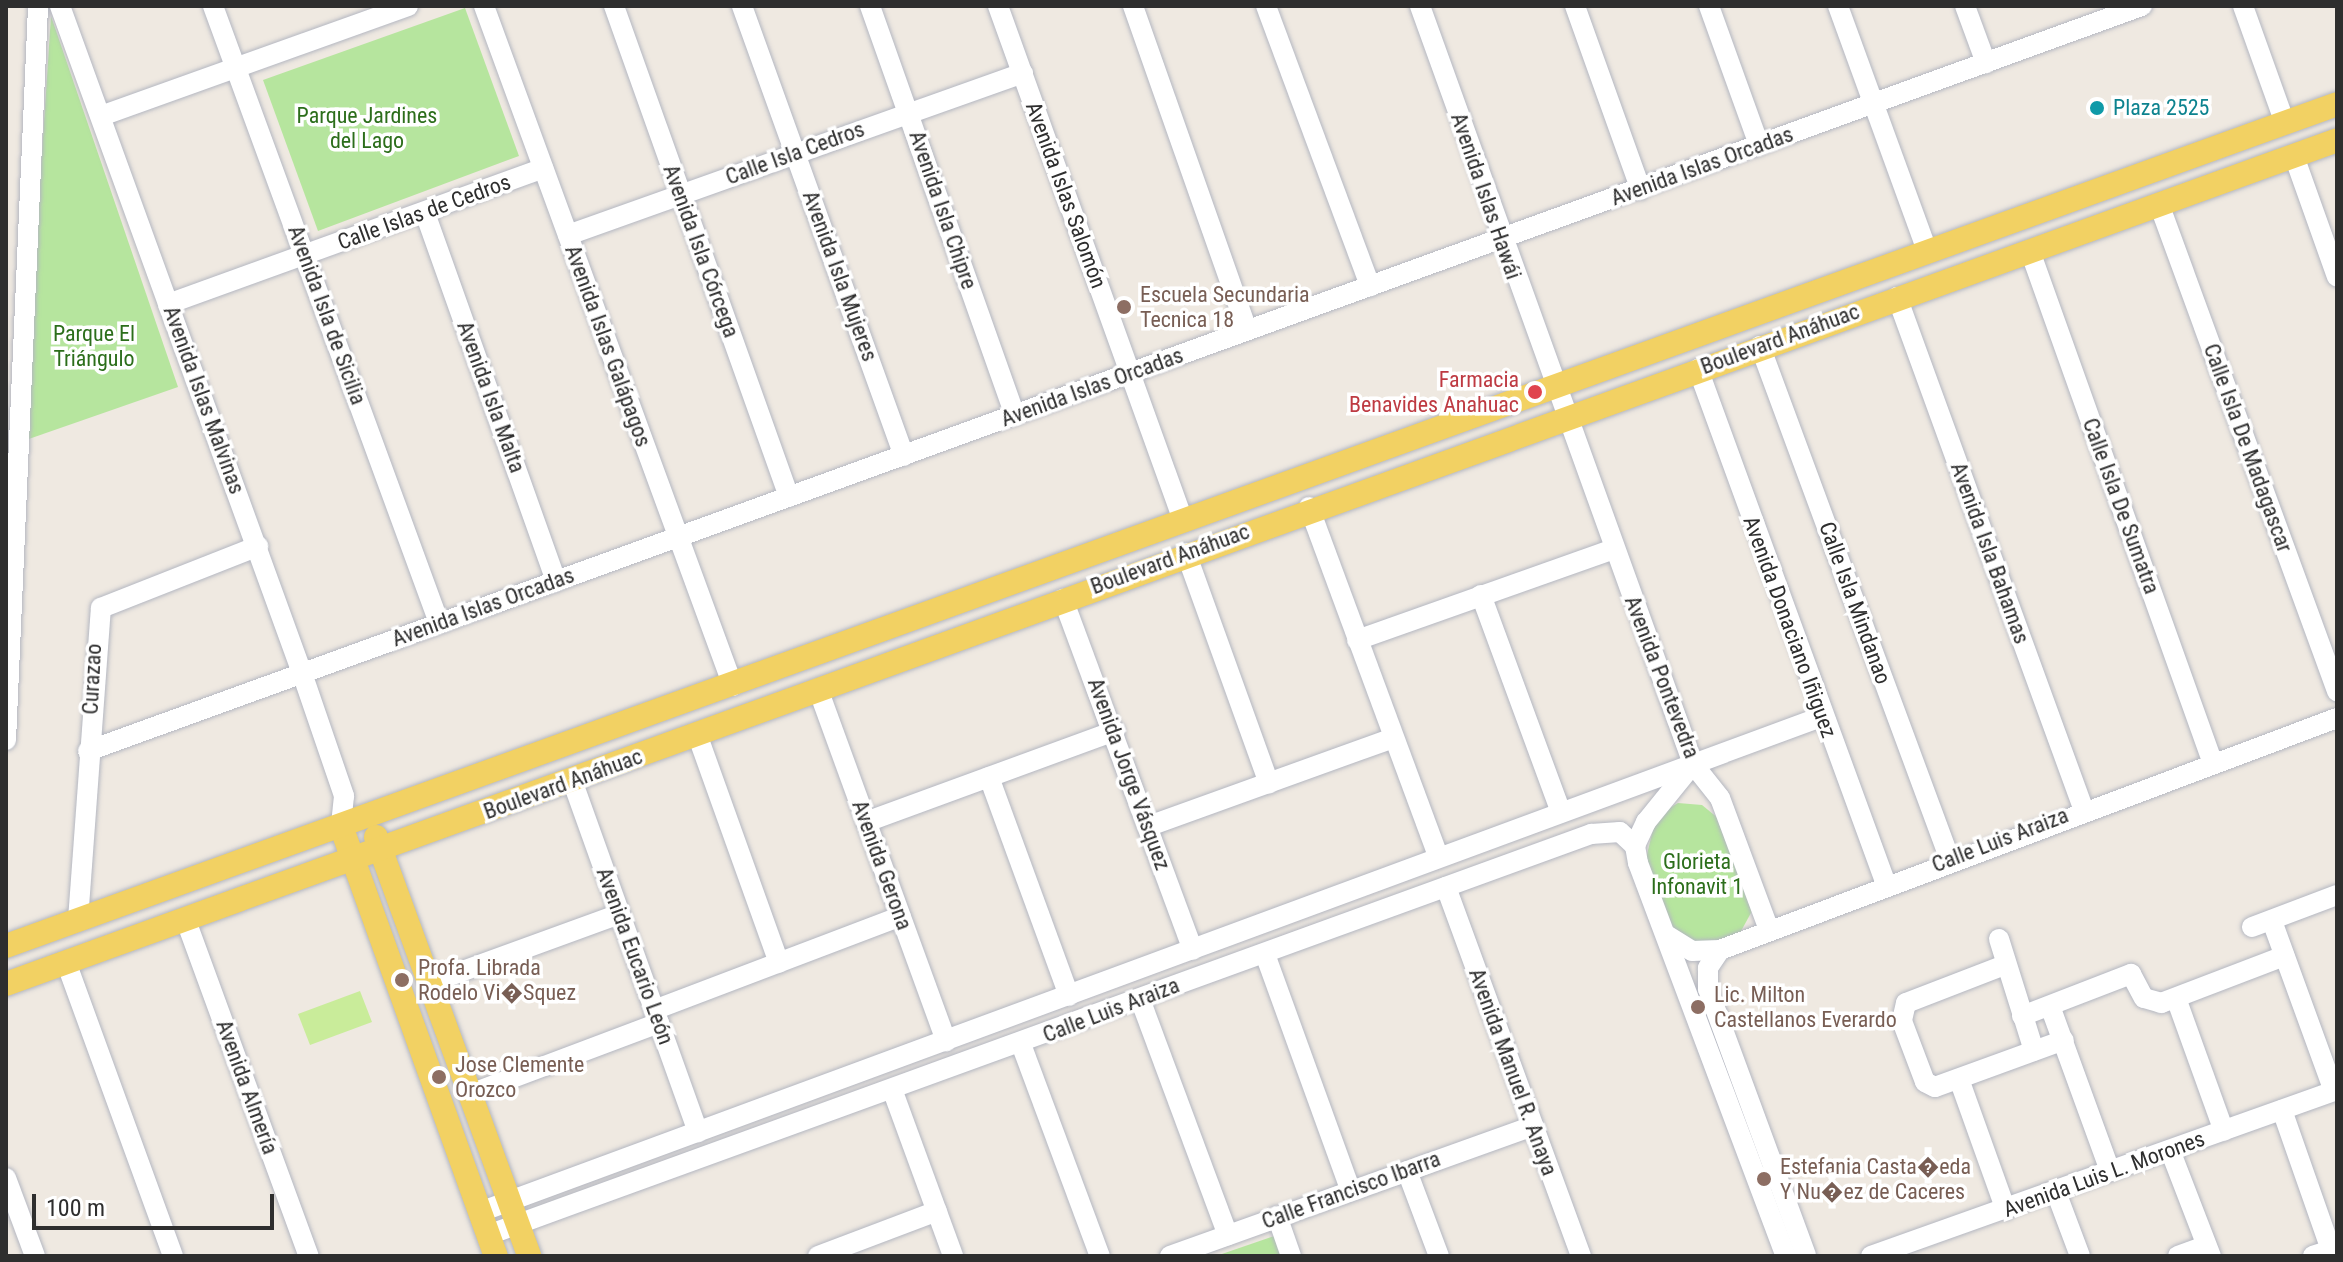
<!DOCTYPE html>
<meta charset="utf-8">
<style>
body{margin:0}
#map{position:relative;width:2343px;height:1262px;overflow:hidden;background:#efe9e1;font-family:"Roboto Condensed",sans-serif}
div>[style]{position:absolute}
.green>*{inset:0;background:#b6e59e}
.pitch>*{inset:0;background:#c9ec9a}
.roads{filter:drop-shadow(0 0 2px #b4b7c1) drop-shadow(0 0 2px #b4b7c1)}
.minor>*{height:20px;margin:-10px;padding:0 10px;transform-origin:10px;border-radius:10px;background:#fff}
.major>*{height:24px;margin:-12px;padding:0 12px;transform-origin:12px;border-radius:12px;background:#f2d163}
.dots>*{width:22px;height:22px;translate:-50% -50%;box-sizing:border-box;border:4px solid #fff;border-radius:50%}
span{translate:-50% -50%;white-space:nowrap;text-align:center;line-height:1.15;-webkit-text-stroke:7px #fff;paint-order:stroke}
.culture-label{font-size:22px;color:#0d838f}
.left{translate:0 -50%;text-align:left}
.park-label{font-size:22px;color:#2c6e1b}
.street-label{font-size:22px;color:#2e2e2e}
.education-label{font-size:22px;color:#785e54}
.health-label{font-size:22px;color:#be3a42}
.right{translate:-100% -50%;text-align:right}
.frame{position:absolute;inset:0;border:8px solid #2e2e2e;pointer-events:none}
.scale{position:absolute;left:32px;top:1194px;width:242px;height:36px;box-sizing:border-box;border:4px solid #2e2e2e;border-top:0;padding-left:10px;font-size:24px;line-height:28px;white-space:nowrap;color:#2e2e2e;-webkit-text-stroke:6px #fff;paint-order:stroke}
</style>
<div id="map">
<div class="green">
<div style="clip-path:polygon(465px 8px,519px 156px,318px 231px,263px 80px)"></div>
<div style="clip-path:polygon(51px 16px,178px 387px,23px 441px)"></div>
<div style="clip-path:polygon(1678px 803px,1702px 805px,1724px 823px,1752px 911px,1740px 933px,1699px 946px,1672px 928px,1646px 859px,1656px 816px)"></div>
<div style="clip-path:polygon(1274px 1236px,1281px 1256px,1216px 1256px)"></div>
</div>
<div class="pitch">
<div style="clip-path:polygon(360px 991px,372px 1022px,310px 1045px,298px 1014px)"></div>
</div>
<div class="roads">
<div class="minor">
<div style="left:60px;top:6px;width:710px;rotate:70.06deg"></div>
<div style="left:302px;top:673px;width:130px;rotate:71.1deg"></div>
<div style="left:344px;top:796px;width:30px;rotate:96deg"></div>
<div style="left:213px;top:6px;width:657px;rotate:69.88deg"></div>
<div style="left:484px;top:6px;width:724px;rotate:69.89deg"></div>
<div style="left:614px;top:6px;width:521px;rotate:70.38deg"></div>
<div style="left:742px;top:6px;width:478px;rotate:70.2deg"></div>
<div style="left:870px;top:6px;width:434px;rotate:70.5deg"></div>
<div style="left:998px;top:6px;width:546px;rotate:70.21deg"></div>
<div style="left:1133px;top:6px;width:343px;rotate:70.6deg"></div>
<div style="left:1266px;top:6px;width:299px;rotate:69.6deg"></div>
<div style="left:1420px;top:6px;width:806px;rotate:70.19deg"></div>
<div style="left:1693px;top:764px;width:43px;rotate:51.5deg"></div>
<div style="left:1720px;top:798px;width:141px;rotate:69.6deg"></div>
<div style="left:1575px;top:6px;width:195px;rotate:70.3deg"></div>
<div style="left:1709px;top:6px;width:148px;rotate:70.2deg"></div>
<div style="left:1838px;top:6px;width:260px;rotate:70deg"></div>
<div style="left:1965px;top:6px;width:61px;rotate:69.8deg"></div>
<div style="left:2243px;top:6px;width:124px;rotate:70.3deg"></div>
<div style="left:101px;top:116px;width:326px;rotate:-19.7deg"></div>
<div style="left:2294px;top:156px;width:128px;rotate:70.4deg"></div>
<div style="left:2159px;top:204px;width:519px;rotate:69.92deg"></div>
<div style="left:425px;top:213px;width:391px;rotate:70.4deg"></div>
<div style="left:568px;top:235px;width:483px;rotate:-19.6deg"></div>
<div style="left:2030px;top:251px;width:542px;rotate:70.36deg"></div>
<div style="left:1897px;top:297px;width:544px;rotate:70deg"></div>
<div style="left:168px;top:304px;width:399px;rotate:-19.9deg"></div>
<div style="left:1760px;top:346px;width:548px;rotate:69.71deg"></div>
<div style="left:1698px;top:369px;width:548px;rotate:69.95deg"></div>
<div style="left:1309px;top:507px;width:372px;rotate:69.7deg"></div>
<div style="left:1186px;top:553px;width:245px;rotate:70.2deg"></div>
<div style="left:1481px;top:595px;width:231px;rotate:69.8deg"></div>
<div style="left:1063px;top:599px;width:374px;rotate:69.7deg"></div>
<div style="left:1357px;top:640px;width:273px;rotate:-19.5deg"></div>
<div style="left:818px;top:689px;width:375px;rotate:70deg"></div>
<div style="left:697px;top:734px;width:243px;rotate:70.3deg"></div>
<div style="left:6px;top:740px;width:735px;rotate:-87.5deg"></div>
<div style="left:88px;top:751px;width:2185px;rotate:-19.94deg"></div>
<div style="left:1693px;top:764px;width:75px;rotate:129deg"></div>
<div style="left:1646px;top:822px;width:26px;rotate:115deg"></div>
<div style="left:1635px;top:846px;width:17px;rotate:80deg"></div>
<div style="left:1638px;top:863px;width:420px;rotate:69.4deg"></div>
<div style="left:989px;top:777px;width:233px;rotate:69.9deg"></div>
<div style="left:572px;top:780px;width:374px;rotate:70.3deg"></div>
<div style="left:866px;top:822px;width:265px;rotate:-20.1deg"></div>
<div style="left:1149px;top:826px;width:259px;rotate:-19.8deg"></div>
<div style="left:1446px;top:887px;width:393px;rotate:69.9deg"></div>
<div style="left:185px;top:918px;width:360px;rotate:69.9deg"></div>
<div style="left:78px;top:920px;width:313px;rotate:-85.8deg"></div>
<div style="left:101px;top:608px;width:169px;rotate:-21.5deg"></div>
<div style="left:2272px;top:921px;width:181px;rotate:70deg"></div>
<div style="left:2252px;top:927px;width:91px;rotate:-20.6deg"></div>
<div style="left:1668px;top:936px;width:28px;rotate:32deg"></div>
<div style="left:1692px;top:951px;width:28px;rotate:-2deg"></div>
<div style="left:1720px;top:950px;width:659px;rotate:-20.61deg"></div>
<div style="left:1999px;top:939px;width:117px;rotate:72.6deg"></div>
<div style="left:1720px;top:950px;width:22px;rotate:124deg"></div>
<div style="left:1708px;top:968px;width:21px;rotate:90deg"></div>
<div style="left:1708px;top:989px;width:284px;rotate:69.8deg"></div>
<div style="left:1265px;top:954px;width:252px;rotate:70.1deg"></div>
<div style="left:66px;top:962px;width:313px;rotate:70deg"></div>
<div style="left:2002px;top:966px;width:103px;rotate:158.9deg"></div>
<div style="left:1906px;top:1003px;width:18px;rotate:103deg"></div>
<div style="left:1902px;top:1021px;width:65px;rotate:69.3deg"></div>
<div style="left:1925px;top:1082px;width:11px;rotate:27deg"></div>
<div style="left:1935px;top:1087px;width:137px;rotate:-20deg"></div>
<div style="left:430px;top:983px;width:202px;rotate:-20deg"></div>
<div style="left:2176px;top:998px;width:141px;rotate:70.2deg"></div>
<div style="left:1140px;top:999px;width:252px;rotate:69.6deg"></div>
<div style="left:2050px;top:1006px;width:176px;rotate:70deg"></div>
<div style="left:654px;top:1010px;width:264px;rotate:-20.8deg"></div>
<div style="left:2022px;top:1016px;width:117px;rotate:-21.1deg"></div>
<div style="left:2131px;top:974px;width:27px;rotate:62deg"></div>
<div style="left:2144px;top:998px;width:18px;rotate:16deg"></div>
<div style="left:2161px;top:1003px;width:132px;rotate:-20.9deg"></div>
<div style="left:1021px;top:1044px;width:226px;rotate:69.6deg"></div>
<div style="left:1959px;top:1079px;width:139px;rotate:70.3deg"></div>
<div style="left:892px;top:1089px;width:178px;rotate:69.9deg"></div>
<div style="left:470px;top:1094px;width:202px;rotate:-20.6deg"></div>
<div style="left:2282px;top:1110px;width:148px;rotate:70.7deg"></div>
<div style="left:2331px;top:1250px;width:19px;rotate:162deg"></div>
<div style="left:2170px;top:1150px;width:114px;rotate:68.9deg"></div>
<div style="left:1407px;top:1171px;width:91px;rotate:69.4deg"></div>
<div style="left:6px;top:1178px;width:83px;rotate:69.6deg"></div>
<div style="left:2056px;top:1192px;width:68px;rotate:69.4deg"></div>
<div style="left:480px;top:1212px;width:1429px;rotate:-20.26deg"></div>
<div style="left:1277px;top:1216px;width:42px;rotate:70.7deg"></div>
<div style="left:488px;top:1235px;width:1174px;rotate:-19.98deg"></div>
<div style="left:1591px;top:834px;width:29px;rotate:-4deg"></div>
<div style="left:1620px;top:832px;width:21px;rotate:43deg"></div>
<div style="left:818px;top:1256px;width:127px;rotate:-20.7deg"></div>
<div style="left:1170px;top:1256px;width:386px;rotate:-19.7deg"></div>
<div style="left:1871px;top:1256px;width:495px;rotate:-19.6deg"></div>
<div style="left:2178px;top:1256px;width:30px;rotate:-20deg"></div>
</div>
<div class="major">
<div style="left:341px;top:826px;width:457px;rotate:70.2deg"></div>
<div style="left:376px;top:837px;width:446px;rotate:69.9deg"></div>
<div style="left:6px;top:946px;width:2478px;rotate:-19.86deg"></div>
<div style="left:6px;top:984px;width:2479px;rotate:-19.9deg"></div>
</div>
</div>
<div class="dots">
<div style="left:2097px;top:108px;background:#0f9aa8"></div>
<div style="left:1124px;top:307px;background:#8d6e63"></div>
<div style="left:1535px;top:392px;background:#e0444e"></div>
<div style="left:402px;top:980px;background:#8d6e63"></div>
<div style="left:1698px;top:1007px;background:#8d6e63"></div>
<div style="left:439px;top:1077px;background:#8d6e63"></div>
<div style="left:1764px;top:1179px;background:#8d6e63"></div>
</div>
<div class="culture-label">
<span class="left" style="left:2113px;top:108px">Plaza 2525</span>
</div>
<div class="park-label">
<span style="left:367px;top:128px">Parque Jardines<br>del Lago</span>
<span style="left:94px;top:346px">Parque El<br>Triángulo</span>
<span style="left:1697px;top:874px">Glorieta<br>Infonavit 1</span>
</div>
<div class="street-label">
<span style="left:795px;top:153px;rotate:-20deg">Calle Isla Cedros</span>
<span style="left:1702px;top:166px;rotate:-20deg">Avenida Islas Orcadas</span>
<span style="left:1066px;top:195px;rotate:70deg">Avenida Islas Salomón</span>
<span style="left:1486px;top:196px;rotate:71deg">Avenida Islas Hawái</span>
<span style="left:943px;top:210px;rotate:71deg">Avenida Isla Chipre</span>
<span style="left:424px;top:212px;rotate:-20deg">Calle Islas de Cedros</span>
<span style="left:701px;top:251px;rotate:70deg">Avenida Isla Córcega</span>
<span style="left:840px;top:276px;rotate:70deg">Avenida Isla Mujeres</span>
<span style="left:327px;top:315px;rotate:70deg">Avenida Isla de Sicilia</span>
<span style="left:1780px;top:339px;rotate:-20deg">Boulevard Anáhuac</span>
<span style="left:608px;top:346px;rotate:70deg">Avenida Islas Galápagos</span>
<span style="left:1092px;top:387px;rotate:-20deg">Avenida Islas Orcadas</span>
<span style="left:491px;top:397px;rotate:70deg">Avenida Isla Malta</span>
<span style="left:204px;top:400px;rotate:70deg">Avenida Islas Malvinas</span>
<span style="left:2248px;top:448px;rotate:70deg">Calle Isla De Madagascar</span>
<span style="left:2121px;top:506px;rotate:70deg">Calle Isla De Sumatra</span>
<span style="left:1990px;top:553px;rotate:70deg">Avenida Isla Bahamas</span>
<span style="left:1170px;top:559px;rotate:-20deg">Boulevard Anáhuac</span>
<span style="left:1855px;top:603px;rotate:70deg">Calle Isla Mindanao</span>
<span style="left:483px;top:607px;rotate:-20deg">Avenida Islas Orcadas</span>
<span style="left:1790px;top:627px;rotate:70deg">Avenida Donaciano Iñiguez</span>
<span style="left:1662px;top:677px;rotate:69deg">Avenida Pontevedra</span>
<span style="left:92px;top:679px;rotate:-87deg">Curazao</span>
<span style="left:1129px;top:774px;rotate:70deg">Avenida Jorge Vásquez</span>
<span style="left:563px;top:784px;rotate:-20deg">Boulevard Anáhuac</span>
<span style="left:2000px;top:840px;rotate:-21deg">Calle Luis Araiza</span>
<span style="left:882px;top:865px;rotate:70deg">Avenida Gerona</span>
<span style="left:635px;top:956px;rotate:70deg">Avenida Eucario León</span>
<span style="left:1111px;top:1010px;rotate:-21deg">Calle Luis Araiza</span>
<span style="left:1513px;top:1072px;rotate:70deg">Avenida Manuel R. Anaya</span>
<span style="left:247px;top:1087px;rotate:70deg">Avenida Almería</span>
<span style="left:2104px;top:1174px;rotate:-20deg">Avenida Luis L. Morones</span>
<span style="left:1351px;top:1190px;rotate:-20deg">Calle Francisco Ibarra</span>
</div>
<div class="education-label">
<span class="left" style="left:1140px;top:307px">Escuela Secundaria<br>Tecnica 18</span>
<span class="left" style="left:418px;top:980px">Profa. Librada<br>Rodelo Vi�Squez</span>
<span class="left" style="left:1714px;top:1007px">Lic. Milton<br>Castellanos Everardo</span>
<span class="left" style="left:455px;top:1077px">Jose Clemente<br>Orozco</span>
<span class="left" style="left:1780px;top:1179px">Estefania Casta�eda<br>Y Nu�ez de Caceres</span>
</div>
<div class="health-label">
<span class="right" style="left:1519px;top:392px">Farmacia<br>Benavides Anahuac</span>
</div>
<div class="frame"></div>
<div class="scale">100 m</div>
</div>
